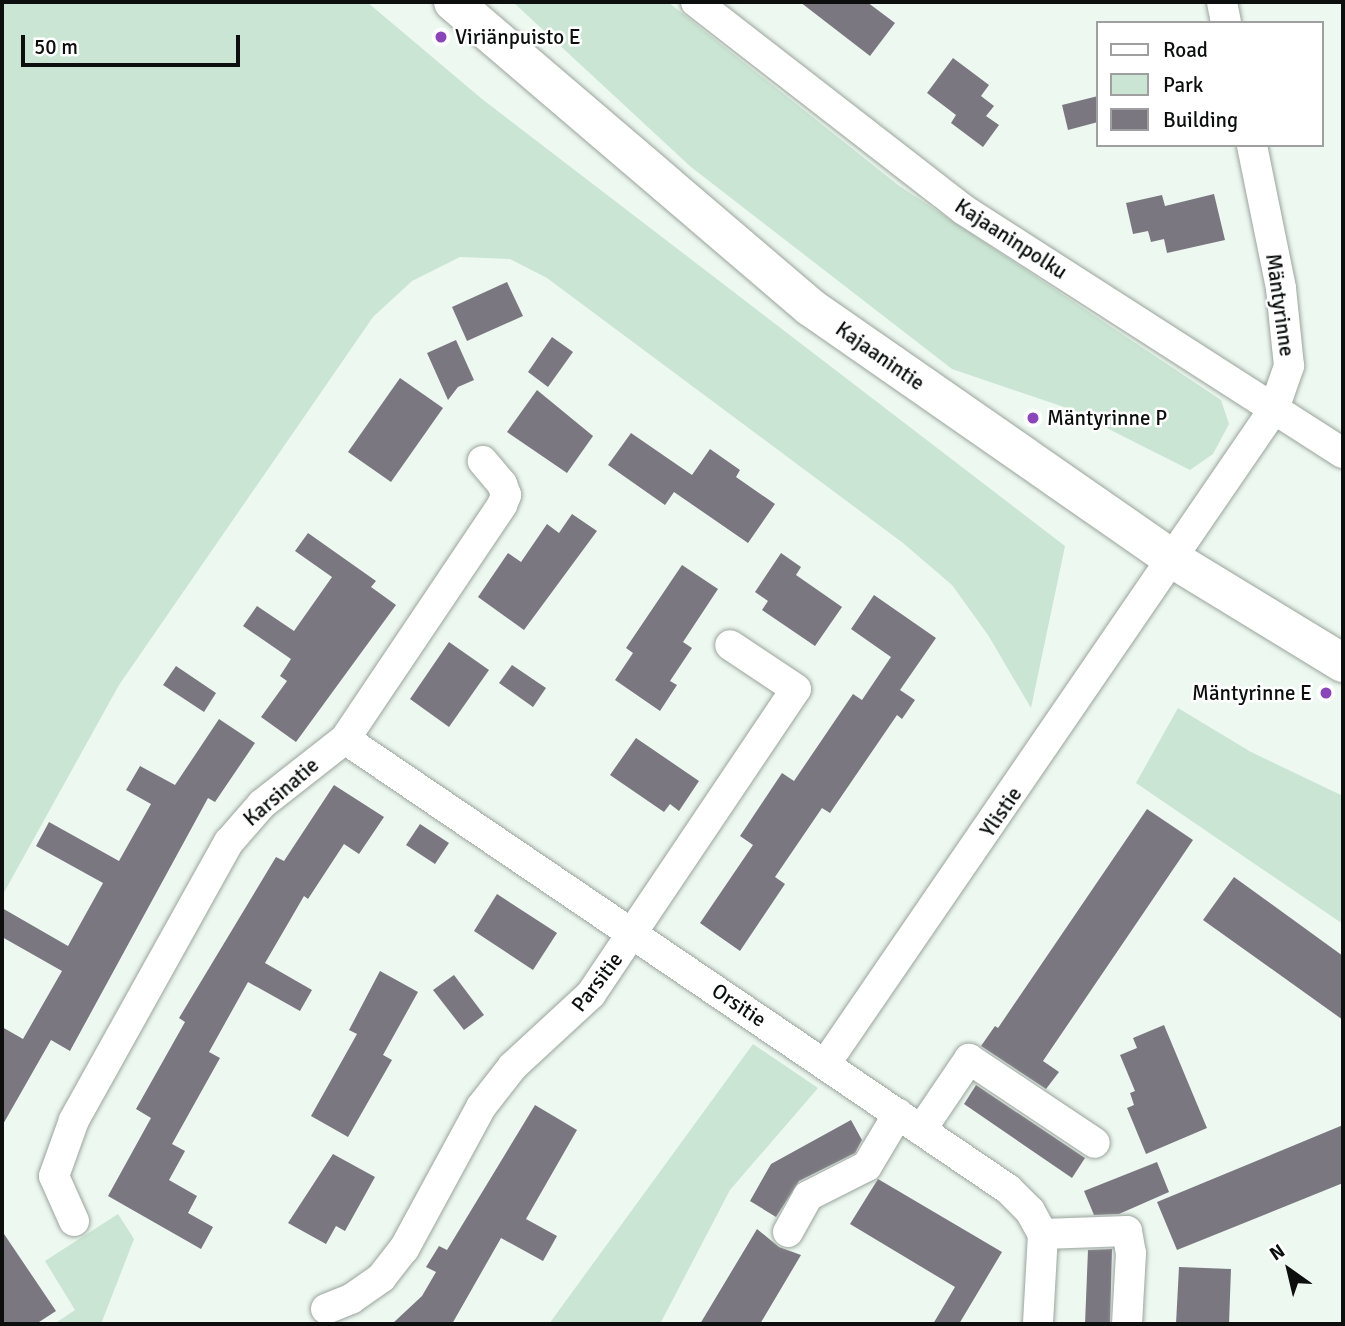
<!DOCTYPE html>
<meta charset="utf-8">
<style>
body{margin:0}
#map{position:relative;width:1345px;height:1326px;overflow:hidden;background:#edf8f0;font-family:Signika,sans-serif}
div>[style]{position:absolute}
.green>*{inset:0;background:#cae5d3}
.building>*{inset:0;background:#7b7780}
.roads{filter:drop-shadow(0 0 2px #9aa49d) drop-shadow(0 0 2px #9aa49d)}
.minor>*{height:30px;margin:-15px;padding:0 15px;transform-origin:15px;border-radius:15px;background:#fff}
.major>*{height:38px;margin:-19px;padding:0 19px;transform-origin:19px;border-radius:19px;background:#fff}
.dots>*{width:19px;height:19px;translate:-50% -50%;box-sizing:border-box;border:4px solid #fff;border-radius:50%}
span{translate:-50% -50%;white-space:nowrap;text-align:center;line-height:1.15;-webkit-text-stroke:5px #fff;paint-order:stroke}
.poi-label{font-size:21px;color:#0c0f0d}
.left{translate:0 -50%;text-align:left}
.right{translate:-100% -50%;text-align:right}
.street-label{font-size:21px;color:#0c0f0d}
.frame{position:absolute;inset:0;border:4px solid #0c0f0d;pointer-events:none}
.legend{position:absolute;left:1096px;top:21px;width:228px;height:126px;box-sizing:border-box;background:#fff;border:2px solid #9e9f9e;margin:0;padding:9px 12px;list-style:none;font-size:21px;color:#0c0f0d}
.legend li{display:flex;align-items:center;gap:14px;height:35px}
.legend b{width:35px;border:2px solid #9e9f9e}
.north{position:absolute;left:1254px;top:1235px;width:70px;height:70px;-webkit-text-stroke:5px #fff;paint-order:stroke;rotate:326deg;font-size:19px;font-weight:700;line-height:28px;text-align:center;color:#0c0f0d}
.north::after{content:'';display:block;margin:auto;width:24px;height:32px;background:#0c0f0d;clip-path:polygon(50% 0,100% 100%,50% 72%,0 100%)}
.scale{position:absolute;left:21px;top:35px;width:219px;height:32px;box-sizing:border-box;border:4px solid #0c0f0d;border-top:0;padding-left:9px;font-size:21px;line-height:24px;white-space:nowrap;color:#0c0f0d;-webkit-text-stroke:5px #fff;paint-order:stroke}
</style>
<div id="map">
<div class="green">
<div style="clip-path:polygon(2px 2px,367px 2px,482px 99px,1065px 546px,1031px 708px,988px 635px,952px 585px,903px 543px,547px 278px,510px 259px,460px 257px,412px 281px,373px 317px,119px 685px,2px 896px)"></div>
<div style="clip-path:polygon(513px 2px,668px 2px,898px 185px,1221px 400px,1229px 424px,1213px 454px,1190px 470px,1067px 408px,952px 369px,691px 167px)"></div>
<div style="clip-path:polygon(1178px 708px,1251px 752px,1343px 796px,1343px 924px,1136px 783px)"></div>
<div style="clip-path:polygon(753px 1044px,818px 1088px,730px 1190px,660px 1324px,549px 1324px)"></div>
<div style="clip-path:polygon(118px 1214px,134px 1239px,101px 1324px,54px 1324px,75px 1310px,45px 1261px)"></div>
</div>
<div class="building">
<div style="clip-path:polygon(800px 2px,867px 2px,895px 23px,870px 56px)"></div>
<div style="clip-path:polygon(953px 58px,989px 85px,981px 96px,994px 106px,986px 116px,999px 125px,983px 147px,951px 123px,956px 115px,927px 93px)"></div>
<div style="clip-path:polygon(1098px 96px,1098px 122px,1068px 130px,1062px 105px)"></div>
<div style="clip-path:polygon(1214px 194px,1225px 240px,1167px 253px,1164px 239px,1151px 242px,1148px 231px,1133px 234px,1126px 203px,1162px 195px,1165px 206px)"></div>
<div style="clip-path:polygon(507px 282px,523px 316px,467px 341px,452px 307px)"></div>
<div style="clip-path:polygon(552px 337px,573px 352px,548px 387px,528px 372px)"></div>
<div style="clip-path:polygon(456px 340px,474px 380px,458px 387px,448px 400px,427px 353px)"></div>
<div style="clip-path:polygon(400px 378px,443px 408px,391px 482px,348px 452px)"></div>
<div style="clip-path:polygon(537px 390px,593px 436px,567px 473px,507px 432px)"></div>
<div style="clip-path:polygon(631px 433px,692px 475px,710px 449px,740px 470px,736px 477px,775px 504px,748px 543px,674px 492px,665px 505px,608px 465px)"></div>
<div style="clip-path:polygon(572px 514px,597px 531px,524px 630px,478px 597px,508px 553px,521px 562px,547px 524px,559px 533px)"></div>
<div style="clip-path:polygon(308px 533px,376px 581px,371px 587px,396px 605px,296px 742px,261px 717px,287px 681px,280px 676px,291px 659px,243px 626px,257px 606px,294px 631px,332px 577px,295px 551px)"></div>
<div style="clip-path:polygon(781px 553px,801px 567px,796px 575px,842px 607px,815px 646px,762px 610px,768px 601px,755px 592px)"></div>
<div style="clip-path:polygon(682px 565px,718px 589px,683px 642px,692px 648px,670px 681px,677px 685px,660px 711px,615px 680px,633px 653px,626px 648px)"></div>
<div style="clip-path:polygon(874px 595px,936px 638px,900px 690px,915px 700px,902px 719px,897px 715px,830px 813px,822px 808px,775px 877px,785px 884px,740px 951px,700px 923px,753px 845px,740px 836px,782px 773px,794px 781px,853px 694px,862px 700px,891px 657px,851px 629px)"></div>
<div style="clip-path:polygon(449px 642px,489px 670px,449px 727px,410px 699px)"></div>
<div style="clip-path:polygon(512px 665px,546px 688px,533px 707px,499px 683px)"></div>
<div style="clip-path:polygon(176px 666px,216px 693px,204px 712px,163px 685px)"></div>
<div style="clip-path:polygon(219px 719px,255px 743px,215px 802px,208px 798px,70px 1051px,51px 1040px,2px 1126px,2px 1027px,23px 1039px,62px 971px,2px 937px,2px 908px,68px 946px,103px 883px,36px 846px,49px 822px,119px 861px,151px 804px,126px 790px,140px 766px,175px 785px)"></div>
<div style="clip-path:polygon(636px 738px,699px 781px,679px 811px,670px 804px,664px 812px,610px 775px)"></div>
<div style="clip-path:polygon(334px 785px,384px 817px,359px 854px,344px 844px,308px 899px,304px 896px,265px 963px,312px 990px,300px 1011px,248px 982px,209px 1052px,220px 1058px,172px 1144px,185px 1151px,169px 1180px,197px 1196px,188px 1213px,213px 1227px,201px 1249px,108px 1196px,151px 1118px,136px 1109px,185px 1022px,179px 1018px,276px 857px,284px 861px)"></div>
<div style="clip-path:polygon(1147px 809px,1193px 840px,1043px 1061px,1059px 1072px,1046px 1089px,981px 1046px,995px 1026px,998px 1028px)"></div>
<div style="clip-path:polygon(420px 824px,449px 843px,435px 864px,406px 845px)"></div>
<div style="clip-path:polygon(1234px 877px,1343px 956px,1343px 1020px,1203px 920px)"></div>
<div style="clip-path:polygon(497px 894px,557px 933px,533px 970px,474px 931px)"></div>
<div style="clip-path:polygon(380px 971px,418px 992px,383px 1055px,392px 1060px,348px 1137px,311px 1116px,357px 1034px,349px 1030px)"></div>
<div style="clip-path:polygon(454px 975px,484px 1015px,464px 1030px,433px 990px)"></div>
<div style="clip-path:polygon(1164px 1025px,1207px 1128px,1146px 1154px,1127px 1108px,1134px 1105px,1130px 1093px,1135px 1091px,1120px 1055px,1137px 1048px,1133px 1038px)"></div>
<div style="clip-path:polygon(976px 1085px,1085px 1158px,1072px 1178px,964px 1104px)"></div>
<div style="clip-path:polygon(535px 1105px,577px 1130px,526px 1219px,557px 1236px,543px 1261px,501px 1238px,452px 1324px,392px 1324px,422px 1296px,436px 1272px,426px 1267px,439px 1246px,447px 1250px)"></div>
<div style="clip-path:polygon(851px 1120px,862px 1140px,855px 1153px,799px 1181px,776px 1217px,750px 1201px,771px 1164px)"></div>
<div style="clip-path:polygon(1343px 1125px,1343px 1183px,1177px 1250px,1157px 1202px)"></div>
<div style="clip-path:polygon(333px 1154px,375px 1177px,345px 1231px,336px 1226px,326px 1244px,288px 1223px)"></div>
<div style="clip-path:polygon(1157px 1162px,1169px 1192px,1119px 1214px,1094px 1215px,1084px 1191px)"></div>
<div style="clip-path:polygon(878px 1179px,1002px 1252px,959px 1324px,933px 1324px,955px 1287px,850px 1224px)"></div>
<div style="clip-path:polygon(757px 1229px,779px 1247px,801px 1255px,760px 1324px,700px 1324px)"></div>
<div style="clip-path:polygon(2px 1231px,56px 1311px,36px 1324px,2px 1324px)"></div>
<div style="clip-path:polygon(1112px 1249px,1110px 1324px,1085px 1324px,1088px 1250px)"></div>
<div style="clip-path:polygon(1179px 1267px,1231px 1269px,1229px 1324px,1176px 1324px)"></div>
</div>
<div class="roads">
<div class="minor">
<div style="left:696px;top:2px;width:339px;rotate:37.8deg"></div>
<div style="left:964px;top:210px;width:450px;rotate:32.7deg"></div>
<div style="left:1222px;top:2px;width:21px;rotate:79deg"></div>
<div style="left:345px;top:739px;width:801px;rotate:34.17deg"></div>
<div style="left:1008px;top:1189px;width:31px;rotate:45deg"></div>
<div style="left:1030px;top:1211px;width:26px;rotate:61deg"></div>
<div style="left:1043px;top:1234px;width:90px;rotate:93.2deg"></div>
<div style="left:826px;top:1063px;width:793px;rotate:-55.59deg"></div>
<div style="left:1274px;top:409px;width:46px;rotate:-70.8deg"></div>
<div style="left:1289px;top:366px;width:78px;rotate:-95.9deg"></div>
<div style="left:1281px;top:288px;width:146px;rotate:-101.5deg"></div>
<div style="left:921px;top:1130px;width:86px;rotate:-55.9deg"></div>
<div style="left:969px;top:1059px;width:151px;rotate:33.7deg"></div>
<div style="left:74px;top:1221px;width:49px;rotate:-114deg"></div>
<div style="left:54px;top:1176px;width:59px;rotate:-70.3deg"></div>
<div style="left:74px;top:1120px;width:318px;rotate:-60.9deg"></div>
<div style="left:229px;top:842px;width:50px;rotate:-49deg"></div>
<div style="left:262px;top:804px;width:105px;rotate:-38.1deg"></div>
<div style="left:345px;top:739px;width:282px;rotate:-56.1deg"></div>
<div style="left:502px;top:505px;width:11px;rotate:-68deg"></div>
<div style="left:506px;top:495px;width:12px;rotate:-110deg"></div>
<div style="left:502px;top:484px;width:30px;rotate:-130deg"></div>
<div style="left:788px;top:1232px;width:41px;rotate:-60.9deg"></div>
<div style="left:808px;top:1196px;width:66px;rotate:-27deg"></div>
<div style="left:867px;top:1166px;width:61px;rotate:-59.2deg"></div>
<div style="left:1043px;top:1234px;width:84px;rotate:-2deg"></div>
<div style="left:1127px;top:1231px;width:22px;rotate:80deg"></div>
<div style="left:1131px;top:1253px;width:71px;rotate:93.2deg"></div>
<div style="left:326px;top:1309px;width:27px;rotate:-22deg"></div>
<div style="left:351px;top:1299px;width:37px;rotate:-35deg"></div>
<div style="left:381px;top:1278px;width:37px;rotate:-52deg"></div>
<div style="left:404px;top:1249px;width:162px;rotate:-61.5deg"></div>
<div style="left:481px;top:1107px;width:52px;rotate:-52deg"></div>
<div style="left:513px;top:1066px;width:106px;rotate:-42.7deg"></div>
<div style="left:591px;top:994px;width:367px;rotate:-56.1deg"></div>
<div style="left:796px;top:689px;width:79px;rotate:-146.3deg"></div>
</div>
<div class="major">
<div style="left:453px;top:2px;width:470px;rotate:40.5deg"></div>
<div style="left:810px;top:307px;width:443px;rotate:34.8deg"></div>
<div style="left:1174px;top:560px;width:198px;rotate:31.4deg"></div>
</div>
</div>
<div class="dots">
<div style="left:441px;top:37px;background:#8a45b9"></div>
<div style="left:1033px;top:418px;background:#8a45b9"></div>
<div style="left:1326px;top:693px;background:#8a45b9"></div>
</div>
<div class="poi-label">
<span class="left" style="left:455px;top:37px">Viriänpuisto E</span>
<span class="left" style="left:1047px;top:418px">Mäntyrinne P</span>
<span class="right" style="left:1312px;top:693px">Mäntyrinne E</span>
</div>
<div class="street-label">
<span style="left:1011px;top:239px;rotate:33deg">Kajaaninpolku</span>
<span style="left:1280px;top:305px;rotate:82deg">Mäntyrinne</span>
<span style="left:880px;top:356px;rotate:35deg">Kajaanintie</span>
<span style="left:281px;top:792px;rotate:-41deg">Karsinatie</span>
<span style="left:1001px;top:812px;rotate:-55deg">Ylistie</span>
<span style="left:597px;top:982px;rotate:-52deg">Parsitie</span>
<span style="left:739px;top:1005px;rotate:34deg">Orsitie</span>
</div>
<div class="frame"></div>
<ul class="legend">
<li><b style="height:9px;background:#fff"></b>Road</li>
<li><b style="height:19px;background:#cae5d3"></b>Park</li>
<li><b style="height:19px;background:#7b7780"></b>Building</li>
</ul>
<div class="north">N</div>
<div class="scale">50 m</div>
</div>
